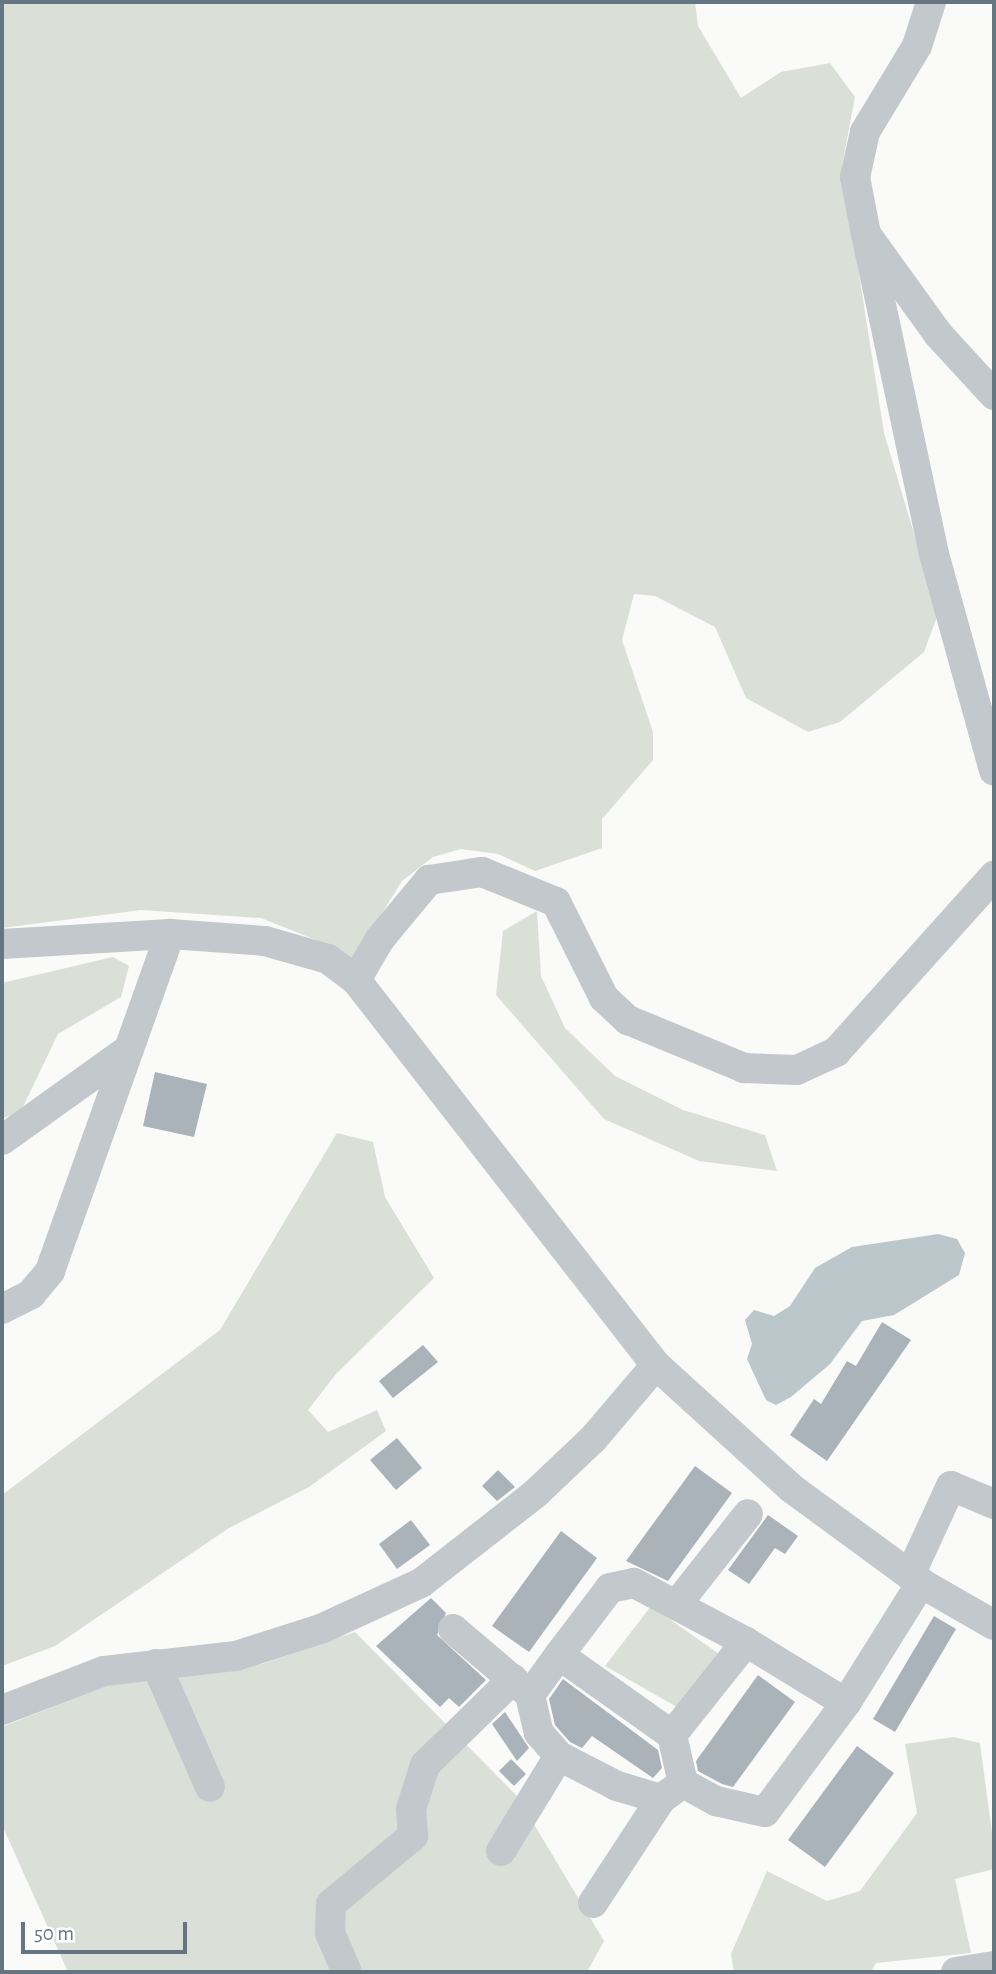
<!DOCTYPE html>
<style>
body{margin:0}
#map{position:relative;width:996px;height:1974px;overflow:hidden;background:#fafaf8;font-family:"Alegreya Sans",sans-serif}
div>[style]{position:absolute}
.green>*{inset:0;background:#dadfd7}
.water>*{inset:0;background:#bbc7cb}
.building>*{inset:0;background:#aab3b9}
.minor>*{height:30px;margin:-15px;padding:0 15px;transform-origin:15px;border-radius:15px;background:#c3c8cc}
span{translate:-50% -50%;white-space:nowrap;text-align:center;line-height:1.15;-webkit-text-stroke:7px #fff;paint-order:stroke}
.frame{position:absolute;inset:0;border:4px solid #657683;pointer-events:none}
.scale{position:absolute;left:21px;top:1922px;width:166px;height:32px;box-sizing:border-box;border:4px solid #657683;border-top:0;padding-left:9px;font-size:21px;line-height:24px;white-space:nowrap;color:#657683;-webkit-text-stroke:5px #fff;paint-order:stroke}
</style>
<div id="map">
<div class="green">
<div style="clip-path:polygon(2px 2px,695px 2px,698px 26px,741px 98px,781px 72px,830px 63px,855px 97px,842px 166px,884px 433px,938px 614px,924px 652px,840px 722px,808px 732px,746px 698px,715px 627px,655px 596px,634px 594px,622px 640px,653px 732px,653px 760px,602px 819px,602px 848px,535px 871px,498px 854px,461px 849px,433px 857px,402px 881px,350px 965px,316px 940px,261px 918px,141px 910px,2px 928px)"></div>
<div style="clip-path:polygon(537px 911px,541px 976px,565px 1028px,615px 1076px,683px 1110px,765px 1135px,777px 1171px,699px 1161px,604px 1119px,496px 995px,503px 931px)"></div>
<div style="clip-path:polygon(113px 957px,129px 966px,121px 997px,58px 1034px,20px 1113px,2px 1118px,2px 983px)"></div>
<div style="clip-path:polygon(337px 1133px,373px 1142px,385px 1197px,434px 1278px,336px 1374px,308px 1410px,328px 1432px,377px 1410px,386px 1431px,309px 1487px,229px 1528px,55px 1646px,2px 1666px,2px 1495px,220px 1330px)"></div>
<div style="clip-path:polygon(651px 1606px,719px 1654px,677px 1707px,605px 1666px)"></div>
<div style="clip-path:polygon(355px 1632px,517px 1796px,604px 1941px,587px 1972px,68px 1972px,2px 1825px,2px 1727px,110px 1684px,262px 1664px)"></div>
<div style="clip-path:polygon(954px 1737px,980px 1743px,994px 1848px,994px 1869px,955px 1879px,971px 1953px,876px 1963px,871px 1972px,734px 1972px,731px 1954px,767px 1871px,827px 1901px,860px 1891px,917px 1813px,905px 1744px)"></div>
</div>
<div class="water">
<div style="clip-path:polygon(938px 1234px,957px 1239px,965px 1253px,959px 1275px,894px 1315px,862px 1321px,830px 1364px,791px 1397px,776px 1405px,766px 1400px,747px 1359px,752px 1344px,745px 1320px,754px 1310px,774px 1316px,790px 1306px,815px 1268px,852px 1247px)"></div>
</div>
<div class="building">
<div style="clip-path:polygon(155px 1072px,207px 1084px,194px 1137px,143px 1126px)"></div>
<div style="clip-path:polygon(882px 1322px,911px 1340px,827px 1461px,790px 1435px,814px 1399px,821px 1404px,847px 1361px,856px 1366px)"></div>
<div style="clip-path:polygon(423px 1345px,438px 1362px,393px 1398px,379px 1381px)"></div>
<div style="clip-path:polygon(397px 1438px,422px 1468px,396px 1490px,370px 1460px)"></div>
<div style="clip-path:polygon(695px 1466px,732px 1493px,668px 1581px,626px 1561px)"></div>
<div style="clip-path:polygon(498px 1470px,515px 1487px,497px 1501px,482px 1486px)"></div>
<div style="clip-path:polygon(768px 1515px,798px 1536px,785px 1554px,775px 1548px,749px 1584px,728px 1570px)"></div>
<div style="clip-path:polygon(411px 1520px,430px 1545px,397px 1569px,379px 1544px)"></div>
<div style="clip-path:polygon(561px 1531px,597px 1558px,529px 1652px,492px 1626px)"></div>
<div style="clip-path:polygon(431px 1598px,446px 1613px,437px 1635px,486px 1680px,459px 1707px,449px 1698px,440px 1707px,376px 1646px)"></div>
<div style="clip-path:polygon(934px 1616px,956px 1629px,895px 1732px,873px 1719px)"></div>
<div style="clip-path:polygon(758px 1675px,795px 1702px,733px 1787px,722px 1784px,698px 1771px,696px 1761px)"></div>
<div style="clip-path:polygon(563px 1679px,658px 1750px,662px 1768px,653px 1778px,592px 1736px,582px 1748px,570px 1742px,555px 1725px,549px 1699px)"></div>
<div style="clip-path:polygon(505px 1712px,529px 1748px,517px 1761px,492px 1724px)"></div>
<div style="clip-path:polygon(857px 1746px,894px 1773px,825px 1867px,788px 1840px)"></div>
<div style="clip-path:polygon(511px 1759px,526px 1774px,514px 1786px,499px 1771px)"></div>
</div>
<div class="minor">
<div style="left:931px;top:2px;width:46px;rotate:107.7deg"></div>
<div style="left:917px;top:46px;width:100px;rotate:121.2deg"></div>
<div style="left:865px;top:132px;width:46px;rotate:102.5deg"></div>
<div style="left:855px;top:177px;width:58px;rotate:79.1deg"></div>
<div style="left:866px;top:234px;width:123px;rotate:54.2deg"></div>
<div style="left:938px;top:334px;width:83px;rotate:47.4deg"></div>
<div style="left:866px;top:234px;width:327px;rotate:78deg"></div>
<div style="left:934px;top:554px;width:225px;rotate:74.5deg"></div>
<div style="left:2px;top:944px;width:168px;rotate:-3.4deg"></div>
<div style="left:170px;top:934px;width:95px;rotate:4.2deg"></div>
<div style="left:265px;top:941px;width:66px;rotate:15.9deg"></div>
<div style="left:328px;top:959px;width:35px;rotate:37deg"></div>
<div style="left:356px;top:980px;width:488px;rotate:52.1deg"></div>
<div style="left:656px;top:1365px;width:183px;rotate:42.3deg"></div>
<div style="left:791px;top:1488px;width:161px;rotate:36.2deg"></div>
<div style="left:921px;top:1583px;width:84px;rotate:29.9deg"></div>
<div style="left:356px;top:980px;width:48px;rotate:-59.7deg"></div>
<div style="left:380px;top:939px;width:77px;rotate:-50.3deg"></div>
<div style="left:429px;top:880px;width:54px;rotate:-8.6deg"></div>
<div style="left:482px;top:872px;width:80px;rotate:22.1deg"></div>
<div style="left:556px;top:902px;width:107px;rotate:63.4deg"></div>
<div style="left:604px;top:998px;width:33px;rotate:43deg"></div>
<div style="left:628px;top:1020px;width:126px;rotate:22.5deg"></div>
<div style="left:744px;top:1068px;width:53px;rotate:2.2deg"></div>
<div style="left:797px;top:1070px;width:43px;rotate:-24.8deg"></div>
<div style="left:836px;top:1052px;width:237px;rotate:-48.1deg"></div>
<div style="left:2px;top:1140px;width:156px;rotate:-35.6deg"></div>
<div style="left:2px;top:1309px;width:33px;rotate:-27deg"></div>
<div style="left:31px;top:1294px;width:30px;rotate:-50deg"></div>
<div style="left:50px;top:1271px;width:358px;rotate:-70.4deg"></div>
<div style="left:910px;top:1575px;width:98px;rotate:-65.3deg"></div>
<div style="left:951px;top:1486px;width:47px;rotate:22.7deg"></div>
<div style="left:678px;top:1603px;width:113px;rotate:-51.8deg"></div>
<div style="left:453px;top:1629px;width:97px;rotate:40.4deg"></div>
<div style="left:746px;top:1642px;width:117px;rotate:31.4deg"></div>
<div style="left:846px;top:1703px;width:142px;rotate:-58deg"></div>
<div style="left:559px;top:1655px;width:49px;rotate:125.9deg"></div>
<div style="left:530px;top:1695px;width:39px;rotate:77deg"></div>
<div style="left:539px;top:1733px;width:30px;rotate:49deg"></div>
<div style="left:559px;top:1756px;width:65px;rotate:27.3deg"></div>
<div style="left:617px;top:1786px;width:46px;rotate:16.5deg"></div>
<div style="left:661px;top:1799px;width:27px;rotate:-36deg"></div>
<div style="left:156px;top:1664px;width:134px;rotate:66.3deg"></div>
<div style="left:2px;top:1710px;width:109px;rotate:-20.9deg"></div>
<div style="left:104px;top:1671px;width:133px;rotate:-6.5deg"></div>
<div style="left:236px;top:1656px;width:91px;rotate:-17.8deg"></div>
<div style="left:323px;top:1628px;width:108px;rotate:-24.7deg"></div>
<div style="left:421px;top:1583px;width:146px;rotate:-38deg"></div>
<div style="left:536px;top:1493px;width:79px;rotate:-43.5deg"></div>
<div style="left:593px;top:1439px;width:97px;rotate:-49.6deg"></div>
<div style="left:672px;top:1735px;width:119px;rotate:-51.5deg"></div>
<div style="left:746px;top:1642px;width:127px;rotate:-152.2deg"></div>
<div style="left:634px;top:1583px;width:25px;rotate:168deg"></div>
<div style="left:610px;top:1588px;width:84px;rotate:127.3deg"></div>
<div style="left:559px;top:1655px;width:138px;rotate:35.3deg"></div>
<div style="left:672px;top:1735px;width:49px;rotate:77.1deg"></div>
<div style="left:683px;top:1783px;width:38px;rotate:29deg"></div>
<div style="left:716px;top:1801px;width:50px;rotate:12.7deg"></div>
<div style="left:765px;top:1812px;width:136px;rotate:-53.4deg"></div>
<div style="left:501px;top:1851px;width:111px;rotate:-58.6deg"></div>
<div style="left:593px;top:1903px;width:124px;rotate:-56.8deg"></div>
<div style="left:347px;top:1972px;width:43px;rotate:-113.6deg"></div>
<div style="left:330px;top:1933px;width:29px;rotate:-88deg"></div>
<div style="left:331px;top:1904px;width:107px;rotate:-39.7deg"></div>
<div style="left:413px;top:1836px;width:27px;rotate:-94deg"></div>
<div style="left:411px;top:1809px;width:46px;rotate:-72.3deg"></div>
<div style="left:425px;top:1765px;width:123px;rotate:-44.3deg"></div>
<div style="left:956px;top:1972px;width:38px;rotate:-9deg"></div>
</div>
<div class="frame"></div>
<div class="scale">50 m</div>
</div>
